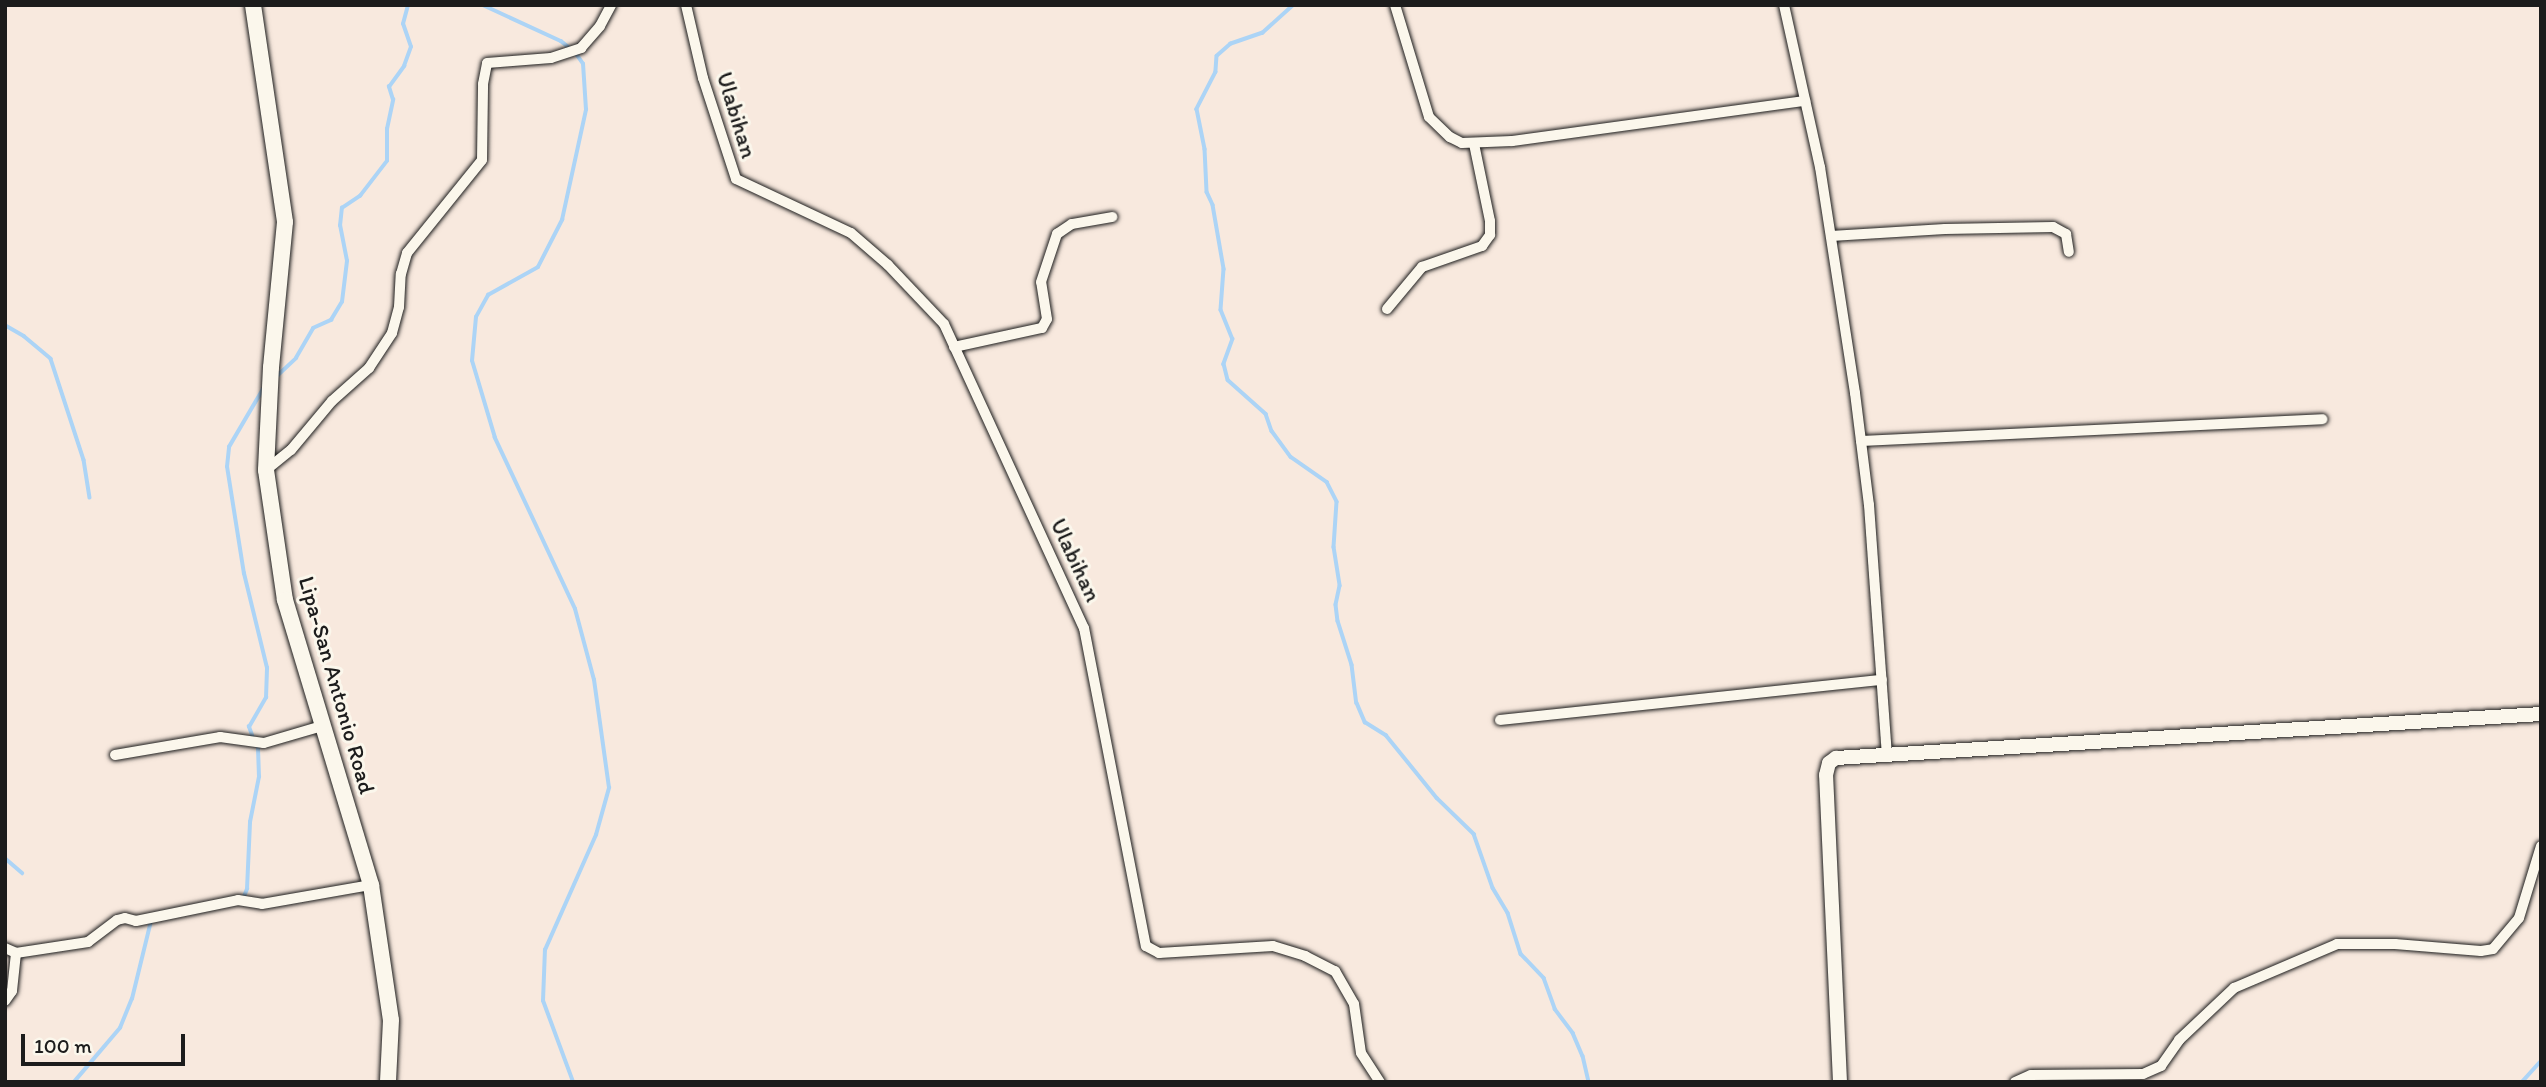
<!DOCTYPE html>
<style>
body{margin:0}
#map{position:relative;width:2546px;height:1087px;overflow:hidden;background:#f8e9de;font-family:Itim,sans-serif}
div>[style]{position:absolute}
.stream>*{height:3.5px;margin:-1.75px;padding:0 1.75px;transform-origin:1.75px;border-radius:1.75px;background:#acd4f6}
.roads{filter:drop-shadow(0 0 2px #1c1c1c) drop-shadow(0 0 2px #1c1c1c)}
.minor>*{height:10px;margin:-5px;padding:0 5px;transform-origin:5px;border-radius:5px;background:#fbf7ec}
.tertiary>*{height:14px;margin:-7px;padding:0 7px;transform-origin:7px;border-radius:7px;background:#fbf7ec}
.secondary>*{height:16px;margin:-8px;padding:0 8px;transform-origin:8px;border-radius:8px;background:#fbf7ec}
span{translate:-50% -50%;white-space:nowrap;text-align:center;line-height:1.15;-webkit-text-stroke:6px #fbf7ec;paint-order:stroke}
.street-label{font-size:23px;color:#1c1c1c}
.frame{position:absolute;inset:0;border:7px solid #1c1c1c;pointer-events:none}
.scale{position:absolute;left:21px;top:1034px;width:164px;height:32px;box-sizing:border-box;border:4px solid #1c1c1c;border-top:0;padding-left:9px;font-size:21px;line-height:24px;white-space:nowrap;color:#1c1c1c;-webkit-text-stroke:5px #fbf7ec;paint-order:stroke}
</style>
<div id="map">
<div class="stream">
<div style="left:483px;top:5px;width:86px;rotate:24.8deg"></div>
<div style="left:561px;top:41px;width:11px;rotate:38deg"></div>
<div style="left:1294px;top:5px;width:42px;rotate:137.9deg"></div>
<div style="left:1263px;top:33px;width:34px;rotate:161deg"></div>
<div style="left:1231px;top:44px;width:18px;rotate:139deg"></div>
<div style="left:1217px;top:56px;width:16px;rotate:94deg"></div>
<div style="left:1216px;top:72px;width:42px;rotate:117.2deg"></div>
<div style="left:1197px;top:109px;width:41px;rotate:78.7deg"></div>
<div style="left:1205px;top:149px;width:43px;rotate:87.3deg"></div>
<div style="left:1207px;top:192px;width:14px;rotate:65deg"></div>
<div style="left:1213px;top:205px;width:65px;rotate:80.2deg"></div>
<div style="left:1224px;top:269px;width:41px;rotate:94.2deg"></div>
<div style="left:1221px;top:310px;width:31px;rotate:68deg"></div>
<div style="left:1233px;top:339px;width:27px;rotate:110deg"></div>
<div style="left:1224px;top:364px;width:16px;rotate:76deg"></div>
<div style="left:1228px;top:380px;width:51px;rotate:41.8deg"></div>
<div style="left:1266px;top:414px;width:18px;rotate:71deg"></div>
<div style="left:1272px;top:431px;width:32px;rotate:54deg"></div>
<div style="left:1291px;top:457px;width:44px;rotate:34.8deg"></div>
<div style="left:1327px;top:482px;width:22px;rotate:63deg"></div>
<div style="left:1337px;top:502px;width:45px;rotate:93.8deg"></div>
<div style="left:1334px;top:547px;width:39px;rotate:81deg"></div>
<div style="left:1340px;top:586px;width:19px;rotate:102deg"></div>
<div style="left:1336px;top:605px;width:16px;rotate:83deg"></div>
<div style="left:1338px;top:621px;width:46px;rotate:72.3deg"></div>
<div style="left:1352px;top:665px;width:38px;rotate:83deg"></div>
<div style="left:1357px;top:703px;width:21px;rotate:67deg"></div>
<div style="left:1365px;top:722px;width:25px;rotate:32deg"></div>
<div style="left:1386px;top:735px;width:81px;rotate:51deg"></div>
<div style="left:1437px;top:798px;width:52px;rotate:44.2deg"></div>
<div style="left:1474px;top:834px;width:57px;rotate:70.6deg"></div>
<div style="left:1493px;top:888px;width:29px;rotate:59deg"></div>
<div style="left:1508px;top:913px;width:43px;rotate:72.4deg"></div>
<div style="left:1521px;top:954px;width:33px;rotate:46deg"></div>
<div style="left:1544px;top:978px;width:33px;rotate:70deg"></div>
<div style="left:1555px;top:1009px;width:30px;rotate:53deg"></div>
<div style="left:1573px;top:1033px;width:25px;rotate:67deg"></div>
<div style="left:1583px;top:1056px;width:27px;rotate:77deg"></div>
<div style="left:5px;top:325px;width:22px;rotate:30deg"></div>
<div style="left:24px;top:336px;width:35px;rotate:40deg"></div>
<div style="left:51px;top:359px;width:106px;rotate:71.9deg"></div>
<div style="left:84px;top:460px;width:38px;rotate:81deg"></div>
<div style="left:277px;top:376px;width:26px;rotate:-43deg"></div>
<div style="left:296px;top:358px;width:34px;rotate:-60deg"></div>
<div style="left:313px;top:328px;width:20px;rotate:-24deg"></div>
<div style="left:331px;top:320px;width:21px;rotate:-59deg"></div>
<div style="left:342px;top:302px;width:41px;rotate:-83deg"></div>
<div style="left:347px;top:261px;width:36px;rotate:-101deg"></div>
<div style="left:340px;top:226px;width:18px;rotate:-84deg"></div>
<div style="left:342px;top:208px;width:22px;rotate:-34deg"></div>
<div style="left:360px;top:196px;width:44px;rotate:-52.4deg"></div>
<div style="left:387px;top:161px;width:32px;rotate:-90deg"></div>
<div style="left:387px;top:129px;width:30px;rotate:-78deg"></div>
<div style="left:393px;top:100px;width:14px;rotate:-107deg"></div>
<div style="left:389px;top:87px;width:26px;rotate:-54deg"></div>
<div style="left:404px;top:66px;width:20px;rotate:-70deg"></div>
<div style="left:411px;top:47px;width:24px;rotate:-109deg"></div>
<div style="left:403px;top:24px;width:20px;rotate:-75deg"></div>
<div style="left:253px;top:738px;width:12px;rotate:-110deg"></div>
<div style="left:249px;top:727px;width:34px;rotate:-60deg"></div>
<div style="left:266px;top:698px;width:30px;rotate:-88deg"></div>
<div style="left:267px;top:668px;width:97px;rotate:-103.7deg"></div>
<div style="left:244px;top:574px;width:108px;rotate:-99deg"></div>
<div style="left:227px;top:467px;width:20px;rotate:-84deg"></div>
<div style="left:229px;top:447px;width:67px;rotate:-59.6deg"></div>
<div style="left:5px;top:858px;width:23px;rotate:41deg"></div>
<div style="left:243px;top:899px;width:11px;rotate:-68deg"></div>
<div style="left:247px;top:889px;width:67px;rotate:-87.4deg"></div>
<div style="left:250px;top:822px;width:46px;rotate:-78.7deg"></div>
<div style="left:259px;top:777px;width:31px;rotate:-92deg"></div>
<div style="left:74px;top:1082px;width:71px;rotate:-49.6deg"></div>
<div style="left:120px;top:1028px;width:31px;rotate:-68deg"></div>
<div style="left:132px;top:999px;width:80px;rotate:-76.3deg"></div>
<div style="left:573px;top:1082px;width:86px;rotate:-110.3deg"></div>
<div style="left:543px;top:1001px;width:51px;rotate:-87.8deg"></div>
<div style="left:545px;top:950px;width:126px;rotate:-66.1deg"></div>
<div style="left:596px;top:835px;width:49px;rotate:-74.5deg"></div>
<div style="left:609px;top:788px;width:109px;rotate:-97.9deg"></div>
<div style="left:594px;top:680px;width:73px;rotate:-105deg"></div>
<div style="left:575px;top:609px;width:189px;rotate:-115.1deg"></div>
<div style="left:495px;top:438px;width:80px;rotate:-106.6deg"></div>
<div style="left:472px;top:361px;width:44px;rotate:-84.8deg"></div>
<div style="left:476px;top:317px;width:25px;rotate:-61deg"></div>
<div style="left:488px;top:295px;width:57px;rotate:-29.2deg"></div>
<div style="left:538px;top:267px;width:53px;rotate:-62.9deg"></div>
<div style="left:562px;top:220px;width:113px;rotate:-77.7deg"></div>
<div style="left:586px;top:110px;width:46px;rotate:-93.7deg"></div>
<div style="left:583px;top:64px;width:12px;rotate:-125deg"></div>
<div style="left:2522px;top:1082px;width:28px;rotate:-48deg"></div>
</div>
<div class="roads">
<div class="minor">
<div style="left:686px;top:5px;width:75px;rotate:76.9deg"></div>
<div style="left:703px;top:78px;width:106px;rotate:71.9deg"></div>
<div style="left:736px;top:179px;width:127px;rotate:25.2deg"></div>
<div style="left:851px;top:233px;width:49px;rotate:40.9deg"></div>
<div style="left:888px;top:265px;width:81px;rotate:46.5deg"></div>
<div style="left:944px;top:324px;width:335px;rotate:65.3deg"></div>
<div style="left:1084px;top:628px;width:324px;rotate:79deg"></div>
<div style="left:1146px;top:946px;width:15px;rotate:28deg"></div>
<div style="left:1159px;top:953px;width:114px;rotate:-3.5deg"></div>
<div style="left:1273px;top:946px;width:34px;rotate:17deg"></div>
<div style="left:1305px;top:956px;width:34px;rotate:27deg"></div>
<div style="left:1335px;top:971px;width:38px;rotate:60deg"></div>
<div style="left:1354px;top:1004px;width:49px;rotate:81.9deg"></div>
<div style="left:1361px;top:1053px;width:35px;rotate:57deg"></div>
<div style="left:1395px;top:5px;width:117px;rotate:73.1deg"></div>
<div style="left:1429px;top:117px;width:29px;rotate:44deg"></div>
<div style="left:1450px;top:137px;width:13px;rotate:27deg"></div>
<div style="left:1462px;top:143px;width:50px;rotate:-2.3deg"></div>
<div style="left:1512px;top:141px;width:296px;rotate:-7.8deg"></div>
<div style="left:1784px;top:5px;width:166px;rotate:77.5deg"></div>
<div style="left:1820px;top:167px;width:229px;rotate:81.2deg"></div>
<div style="left:1855px;top:393px;width:113px;rotate:82.9deg"></div>
<div style="left:1869px;top:505px;width:250px;rotate:85.9deg"></div>
<div style="left:1831px;top:236px;width:114px;rotate:-3.5deg"></div>
<div style="left:1945px;top:229px;width:108px;rotate:-1.1deg"></div>
<div style="left:2053px;top:227px;width:15px;rotate:28deg"></div>
<div style="left:2066px;top:234px;width:18px;rotate:81deg"></div>
<div style="left:1387px;top:309px;width:55px;rotate:-50.2deg"></div>
<div style="left:1422px;top:267px;width:64px;rotate:-19.3deg"></div>
<div style="left:1482px;top:246px;width:14px;rotate:-54deg"></div>
<div style="left:1490px;top:235px;width:14px;rotate:-90deg"></div>
<div style="left:1490px;top:221px;width:79px;rotate:-101.7deg"></div>
<div style="left:954px;top:347px;width:90px;rotate:-12.2deg"></div>
<div style="left:1042px;top:328px;width:10px;rotate:-61deg"></div>
<div style="left:1047px;top:319px;width:37px;rotate:-99deg"></div>
<div style="left:1041px;top:282px;width:51px;rotate:-71.6deg"></div>
<div style="left:1057px;top:234px;width:18px;rotate:-34deg"></div>
<div style="left:1072px;top:224px;width:41px;rotate:-9.9deg"></div>
<div style="left:1861px;top:441px;width:462px;rotate:-2.7deg"></div>
<div style="left:266px;top:470px;width:32px;rotate:-39deg"></div>
<div style="left:291px;top:450px;width:64px;rotate:-50.1deg"></div>
<div style="left:332px;top:401px;width:50px;rotate:-41.7deg"></div>
<div style="left:369px;top:368px;width:42px;rotate:-56.7deg"></div>
<div style="left:392px;top:333px;width:27px;rotate:-75deg"></div>
<div style="left:399px;top:307px;width:33px;rotate:-87deg"></div>
<div style="left:401px;top:274px;width:22px;rotate:-74deg"></div>
<div style="left:407px;top:253px;width:119px;rotate:-51.1deg"></div>
<div style="left:482px;top:160px;width:76px;rotate:-89.2deg"></div>
<div style="left:483px;top:84px;width:21px;rotate:-79deg"></div>
<div style="left:487px;top:63px;width:64px;rotate:-4.5deg"></div>
<div style="left:551px;top:58px;width:32px;rotate:-18deg"></div>
<div style="left:581px;top:48px;width:29px;rotate:-49deg"></div>
<div style="left:600px;top:26px;width:24px;rotate:-62deg"></div>
<div style="left:1500px;top:720px;width:384px;rotate:-6deg"></div>
<div style="left:115px;top:755px;width:107px;rotate:-9.7deg"></div>
<div style="left:220px;top:737px;width:44px;rotate:7.8deg"></div>
<div style="left:264px;top:743px;width:60px;rotate:-16.3deg"></div>
<div style="left:5px;top:948px;width:12px;rotate:24deg"></div>
<div style="left:16px;top:953px;width:73px;rotate:-8.7deg"></div>
<div style="left:88px;top:942px;width:36px;rotate:-37deg"></div>
<div style="left:117px;top:920px;width:8px;rotate:-14deg"></div>
<div style="left:125px;top:918px;width:11px;rotate:15deg"></div>
<div style="left:136px;top:921px;width:104px;rotate:-11.6deg"></div>
<div style="left:238px;top:900px;width:24px;rotate:9deg"></div>
<div style="left:262px;top:904px;width:111px;rotate:-9.9deg"></div>
<div style="left:5px;top:1001px;width:12px;rotate:-55deg"></div>
<div style="left:12px;top:991px;width:38px;rotate:-84deg"></div>
<div style="left:2015px;top:1082px;width:17px;rotate:-24deg"></div>
<div style="left:2031px;top:1075px;width:112px;rotate:-0.5deg"></div>
<div style="left:2143px;top:1074px;width:20px;rotate:-24deg"></div>
<div style="left:2161px;top:1066px;width:32px;rotate:-55deg"></div>
<div style="left:2179px;top:1040px;width:76px;rotate:-43.4deg"></div>
<div style="left:2234px;top:988px;width:112px;rotate:-23.1deg"></div>
<div style="left:2337px;top:944px;width:58px"></div>
<div style="left:2395px;top:944px;width:86px;rotate:4.7deg"></div>
<div style="left:2481px;top:951px;width:12px;rotate:-9deg"></div>
<div style="left:2493px;top:949px;width:40px;rotate:-50deg"></div>
<div style="left:2519px;top:918px;width:75px;rotate:-73deg"></div>
</div>
<div class="tertiary">
<div style="left:1840px;top:1082px;width:307px;rotate:-92.6deg"></div>
<div style="left:1826px;top:775px;width:12px;rotate:-76deg"></div>
<div style="left:1829px;top:763px;width:9px;rotate:-36deg"></div>
<div style="left:1836px;top:758px;width:706px;rotate:-3.57deg"></div>
</div>
<div class="secondary">
<div style="left:253px;top:5px;width:219px;rotate:81.6deg"></div>
<div style="left:285px;top:222px;width:146px;rotate:95.5deg"></div>
<div style="left:271px;top:367px;width:103px;rotate:92.8deg"></div>
<div style="left:266px;top:470px;width:131px;rotate:81.7deg"></div>
<div style="left:285px;top:600px;width:298px;rotate:73.2deg"></div>
<div style="left:371px;top:885px;width:136px;rotate:81.6deg"></div>
<div style="left:391px;top:1020px;width:62px;rotate:92.8deg"></div>
</div>
</div>
<div class="street-label">
<span style="left:737px;top:115px;rotate:73deg">Ulabihan</span>
<span style="left:1076px;top:560px;rotate:65deg">Ulabihan</span>
<span style="left:337px;top:685px;rotate:74deg">Lipa-San Antonio Road</span>
</div>
<div class="frame"></div>
<div class="scale">100 m</div>
</div>
